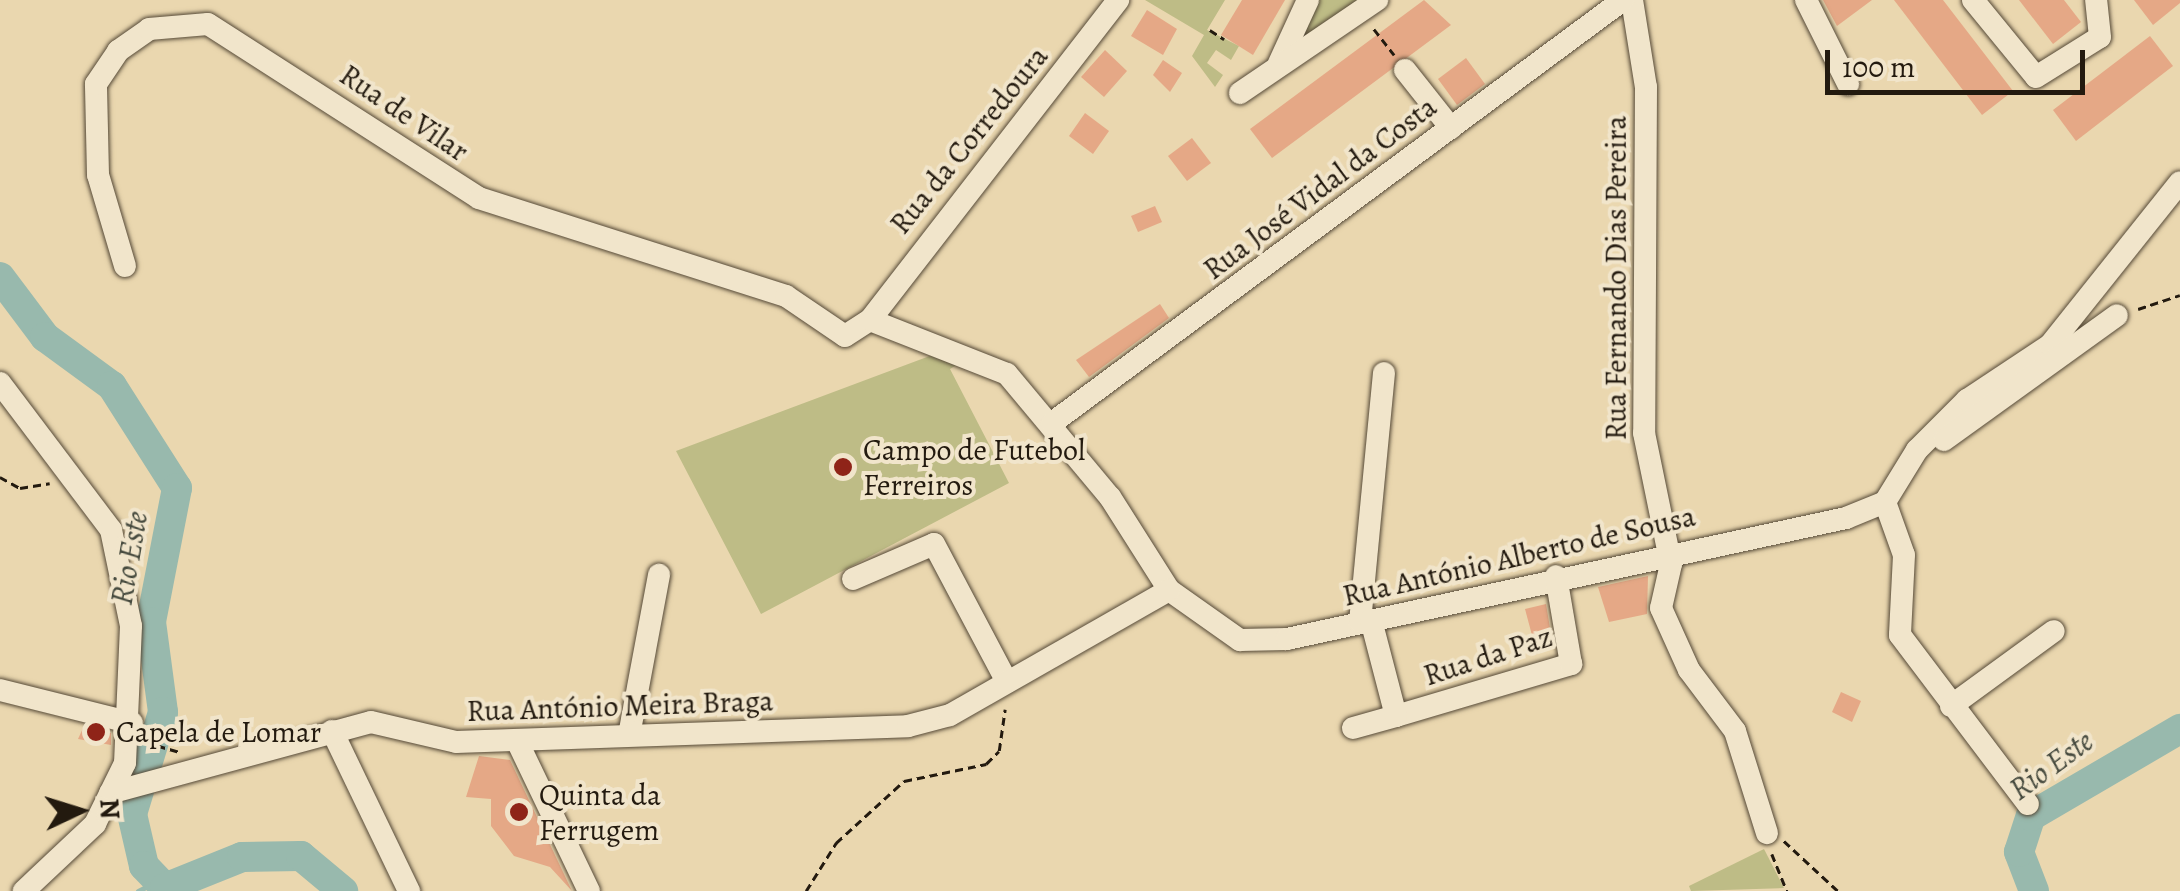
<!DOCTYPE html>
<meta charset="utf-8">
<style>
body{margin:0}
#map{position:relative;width:2180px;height:891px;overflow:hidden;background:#ead7af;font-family:Alegreya,serif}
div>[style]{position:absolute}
.green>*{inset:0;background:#bebc86}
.stream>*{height:5px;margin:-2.5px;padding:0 2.5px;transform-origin:2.5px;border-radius:2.5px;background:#98b9ad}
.river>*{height:30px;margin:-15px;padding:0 15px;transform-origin:15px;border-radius:15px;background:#98b9ad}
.building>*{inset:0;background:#e5a886}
.path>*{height:2.5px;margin-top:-1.25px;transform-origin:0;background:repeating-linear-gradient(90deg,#231a0f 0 8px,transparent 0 13px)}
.roads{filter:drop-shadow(0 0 2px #554937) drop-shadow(0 0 2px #554937)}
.minor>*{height:22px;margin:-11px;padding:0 11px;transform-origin:11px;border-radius:11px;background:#f1e5cb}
.dots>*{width:28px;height:28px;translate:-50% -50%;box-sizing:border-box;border:5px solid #f1e5cb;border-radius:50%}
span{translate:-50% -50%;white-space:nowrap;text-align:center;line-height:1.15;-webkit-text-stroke:8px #f1e5cb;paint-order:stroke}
.street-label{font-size:30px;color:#231a0f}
.poi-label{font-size:30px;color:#231a0f}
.left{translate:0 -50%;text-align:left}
.water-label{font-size:32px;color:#464a3e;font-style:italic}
.north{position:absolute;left:30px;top:761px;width:100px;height:100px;-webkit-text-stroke:8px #f1e5cb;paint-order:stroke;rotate:86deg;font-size:28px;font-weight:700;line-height:40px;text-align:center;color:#231a0f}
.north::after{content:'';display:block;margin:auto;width:35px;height:45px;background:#231a0f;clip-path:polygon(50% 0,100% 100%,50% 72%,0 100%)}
.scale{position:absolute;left:1825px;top:50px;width:260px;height:45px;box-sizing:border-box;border:5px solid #231a0f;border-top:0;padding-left:12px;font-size:30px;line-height:35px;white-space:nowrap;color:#231a0f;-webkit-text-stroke:8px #f1e5cb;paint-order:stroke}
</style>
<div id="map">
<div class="green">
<div style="clip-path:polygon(1145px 0,1225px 0,1207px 30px,1239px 46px,1231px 60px,1216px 50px,1207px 63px,1223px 75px,1215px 87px,1192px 56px,1204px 35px)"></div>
<div style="clip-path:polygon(1314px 0,1368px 0,1297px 50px)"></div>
<div style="clip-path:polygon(943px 351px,963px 361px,950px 369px,1009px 483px,761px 614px,676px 451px)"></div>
<div style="clip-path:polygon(1764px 849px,1784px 888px,1691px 891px,1689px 886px)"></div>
</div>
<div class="stream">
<div style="left:138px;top:891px;width:18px;rotate:-27deg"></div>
</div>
<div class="river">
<div style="left:0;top:277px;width:75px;rotate:53.1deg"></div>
<div style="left:45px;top:337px;width:83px;rotate:36.2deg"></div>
<div style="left:112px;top:386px;width:121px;rotate:57.5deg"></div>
<div style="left:177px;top:488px;width:136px;rotate:101deg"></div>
<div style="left:151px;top:622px;width:91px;rotate:82.4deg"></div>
<div style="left:163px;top:712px;width:107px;rotate:106.9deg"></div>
<div style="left:132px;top:814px;width:53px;rotate:77deg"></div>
<div style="left:144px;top:866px;width:30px;rotate:46deg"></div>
<div style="left:165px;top:888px;width:83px;rotate:-21.9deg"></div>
<div style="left:242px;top:857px;width:59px;rotate:-1deg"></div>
<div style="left:301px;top:856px;width:55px;rotate:39.8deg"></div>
<div style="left:2034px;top:891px;width:42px;rotate:-111deg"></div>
<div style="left:2019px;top:852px;width:38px;rotate:-72deg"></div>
<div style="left:2031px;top:816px;width:173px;rotate:-30.3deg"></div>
</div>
<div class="building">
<div style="clip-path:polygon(1242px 0,1285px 0,1253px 55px,1221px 35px)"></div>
<div style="clip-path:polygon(1424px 0,1451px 25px,1272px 158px,1250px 129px)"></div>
<div style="clip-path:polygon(1823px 0,1872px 0,1837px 26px)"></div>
<div style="clip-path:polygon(1894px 0,1943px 0,2013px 91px,1982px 115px)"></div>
<div style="clip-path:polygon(2019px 0,2064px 0,2081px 22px,2053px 44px)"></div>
<div style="clip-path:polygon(2134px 0,2180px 0,2180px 3px,2153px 25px)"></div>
<div style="clip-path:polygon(1147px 10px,1177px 29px,1163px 55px,1131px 36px)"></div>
<div style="clip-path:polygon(2150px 36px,2173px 66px,2076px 141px,2053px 110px)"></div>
<div style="clip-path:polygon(1105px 50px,1127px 71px,1104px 97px,1081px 77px)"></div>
<div style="clip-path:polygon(1466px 58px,1485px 84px,1457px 105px,1438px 79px)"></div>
<div style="clip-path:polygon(1163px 60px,1182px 73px,1170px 92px,1153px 75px)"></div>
<div style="clip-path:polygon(1085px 113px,1109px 131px,1093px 154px,1069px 136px)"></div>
<div style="clip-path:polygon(1192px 138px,1211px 163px,1187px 181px,1168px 156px)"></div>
<div style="clip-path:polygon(1155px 206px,1162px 222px,1138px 232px,1131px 216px)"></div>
<div style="clip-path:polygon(1160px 304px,1169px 318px,1089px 377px,1076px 360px)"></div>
<div style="clip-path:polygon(1648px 576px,1647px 614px,1609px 622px,1598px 587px)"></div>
<div style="clip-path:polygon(1546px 604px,1551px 634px,1533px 639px,1525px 609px)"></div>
<div style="clip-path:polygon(1841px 692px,1861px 701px,1852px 722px,1832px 712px)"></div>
<div style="clip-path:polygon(84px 726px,111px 733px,111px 745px,78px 739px)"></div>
<div style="clip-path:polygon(479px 756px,510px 760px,572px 891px,550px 867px,514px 856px,491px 826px,491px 799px,466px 797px)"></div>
</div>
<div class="path">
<div style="left:1374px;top:29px;width:33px;rotate:52deg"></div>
<div style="left:1210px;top:30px;width:17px;rotate:33deg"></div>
<div style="left:2138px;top:309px;width:44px;rotate:-18.4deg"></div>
<div style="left:0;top:477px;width:23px;rotate:29deg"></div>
<div style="left:20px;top:488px;width:30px;rotate:-9deg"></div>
<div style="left:145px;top:742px;width:37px;rotate:16deg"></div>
<div style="left:1784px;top:841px;width:74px;rotate:42.8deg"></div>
<div style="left:1772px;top:854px;width:40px;rotate:68deg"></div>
<div style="left:806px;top:891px;width:57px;rotate:-58deg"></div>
<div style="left:836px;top:843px;width:92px;rotate:-42.4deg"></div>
<div style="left:904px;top:781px;width:84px;rotate:-11.7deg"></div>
<div style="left:986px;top:764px;width:18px;rotate:-45deg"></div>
<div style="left:999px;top:751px;width:42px;rotate:-81.9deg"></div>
</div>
<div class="roads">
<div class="minor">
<div style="left:1632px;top:0;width:88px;rotate:80.9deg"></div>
<div style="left:1646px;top:87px;width:346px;rotate:90.3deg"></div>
<div style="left:1644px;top:433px;width:134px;rotate:78.4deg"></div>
<div style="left:1671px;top:564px;width:45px;rotate:102.8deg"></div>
<div style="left:1661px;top:608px;width:68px;rotate:65.7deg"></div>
<div style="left:1689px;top:670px;width:76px;rotate:53deg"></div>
<div style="left:1735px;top:731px;width:107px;rotate:72.6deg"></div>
<div style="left:1806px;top:0;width:94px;rotate:63.4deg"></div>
<div style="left:1973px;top:0;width:99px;rotate:50.7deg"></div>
<div style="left:2036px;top:77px;width:75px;rotate:-32deg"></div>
<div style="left:2100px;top:37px;width:37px;rotate:-96deg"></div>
<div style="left:1279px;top:63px;width:69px;rotate:-65.3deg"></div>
<div style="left:1405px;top:70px;width:74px;rotate:51.6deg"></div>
<div style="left:1240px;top:93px;width:166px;rotate:-34.2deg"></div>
<div style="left:125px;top:266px;width:95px;rotate:-106.5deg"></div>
<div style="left:98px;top:175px;width:91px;rotate:-91.3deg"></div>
<div style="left:96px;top:84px;width:40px;rotate:-56deg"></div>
<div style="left:118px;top:51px;width:38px;rotate:-35deg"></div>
<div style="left:149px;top:29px;width:59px;rotate:-4.8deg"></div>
<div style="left:208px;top:24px;width:322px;rotate:32.7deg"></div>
<div style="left:479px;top:198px;width:322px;rotate:17.7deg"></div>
<div style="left:786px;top:296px;width:71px;rotate:34.1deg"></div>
<div style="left:845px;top:336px;width:30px;rotate:-33deg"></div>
<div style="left:870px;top:320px;width:405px;rotate:-52.2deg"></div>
<div style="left:870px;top:320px;width:147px;rotate:21.5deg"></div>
<div style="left:1007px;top:374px;width:160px;rotate:50.1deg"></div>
<div style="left:1110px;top:497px;width:110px;rotate:57.6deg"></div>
<div style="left:1169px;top:590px;width:87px;rotate:35.2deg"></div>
<div style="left:1240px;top:640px;width:47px;rotate:-1.2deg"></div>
<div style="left:1287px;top:639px;width:572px;rotate:-12.21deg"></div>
<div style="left:1846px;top:518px;width:42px;rotate:-22.3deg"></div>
<div style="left:1885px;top:502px;width:61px;rotate:-58.4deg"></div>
<div style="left:1917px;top:450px;width:71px;rotate:-45deg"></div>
<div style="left:1967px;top:400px;width:100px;rotate:-33.5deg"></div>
<div style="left:2050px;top:345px;width:208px;rotate:-51.4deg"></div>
<div style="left:0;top:383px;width:184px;rotate:52.9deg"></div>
<div style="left:111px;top:530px;width:98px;rotate:78.2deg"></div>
<div style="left:131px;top:626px;width:137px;rotate:92.5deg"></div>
<div style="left:125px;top:763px;width:68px;rotate:116.2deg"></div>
<div style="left:95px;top:824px;width:98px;rotate:136.7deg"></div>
<div style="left:1052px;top:423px;width:711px;rotate:-36.53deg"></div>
<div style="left:1944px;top:440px;width:213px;rotate:-35.8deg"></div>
<div style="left:1885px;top:502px;width:56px;rotate:70.3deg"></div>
<div style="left:1904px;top:555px;width:80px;rotate:92.9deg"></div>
<div style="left:1900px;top:635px;width:212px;rotate:52.9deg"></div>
<div style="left:853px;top:579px;width:88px;rotate:-23.4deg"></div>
<div style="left:934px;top:544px;width:156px;rotate:62.1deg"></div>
<div style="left:1360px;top:622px;width:250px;rotate:-84.5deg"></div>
<div style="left:0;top:690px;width:136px;rotate:14deg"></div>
<div style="left:1951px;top:706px;width:127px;rotate:-36.1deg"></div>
<div style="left:1396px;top:716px;width:183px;rotate:-16.5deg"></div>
<div style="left:1571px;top:664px;width:89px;rotate:-99.7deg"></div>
<div style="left:1353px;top:728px;width:45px;rotate:-15.6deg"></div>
<div style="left:1396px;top:716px;width:99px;rotate:-104.6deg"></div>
<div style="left:630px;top:730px;width:158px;rotate:-79.4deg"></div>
<div style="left:332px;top:731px;width:178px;rotate:64.3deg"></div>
<div style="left:518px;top:743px;width:164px;rotate:64.4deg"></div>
<div style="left:110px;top:793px;width:270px;rotate:-15.2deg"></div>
<div style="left:371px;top:722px;width:87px;rotate:13.2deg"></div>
<div style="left:456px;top:742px;width:452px;rotate:-2deg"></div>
<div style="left:908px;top:726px;width:43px;rotate:-14.7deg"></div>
<div style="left:950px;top:715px;width:252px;rotate:-29.7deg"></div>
</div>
</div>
<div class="dots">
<div style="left:843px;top:467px;background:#8f2418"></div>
<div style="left:96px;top:732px;background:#8f2418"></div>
<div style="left:519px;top:812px;background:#8f2418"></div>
</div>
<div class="street-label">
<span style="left:404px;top:113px;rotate:34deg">Rua de Vilar</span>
<span style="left:969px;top:140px;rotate:-51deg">Rua da Corredoura</span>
<span style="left:1320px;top:188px;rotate:-37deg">Rua José Vidal da Costa</span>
<span style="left:1616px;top:278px;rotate:-90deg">Rua Fernando Dias Pereira</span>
<span style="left:1519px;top:556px;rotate:-13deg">Rua António Alberto de Sousa</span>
<span style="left:1488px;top:656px;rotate:-18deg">Rua da Paz</span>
<span style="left:620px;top:706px;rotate:-2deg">Rua António Meira Braga</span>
</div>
<div class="poi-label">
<span class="left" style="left:863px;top:467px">Campo de Futebol<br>Ferreiros</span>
<span class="left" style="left:116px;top:732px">Capela de Lomar</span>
<span class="left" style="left:539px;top:812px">Quinta da<br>Ferrugem</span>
</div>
<div class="water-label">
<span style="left:129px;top:558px;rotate:-80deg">Rio Este</span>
<span style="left:2051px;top:765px;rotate:-36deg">Rio Este</span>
</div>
<div class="north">N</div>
<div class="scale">100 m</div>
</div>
